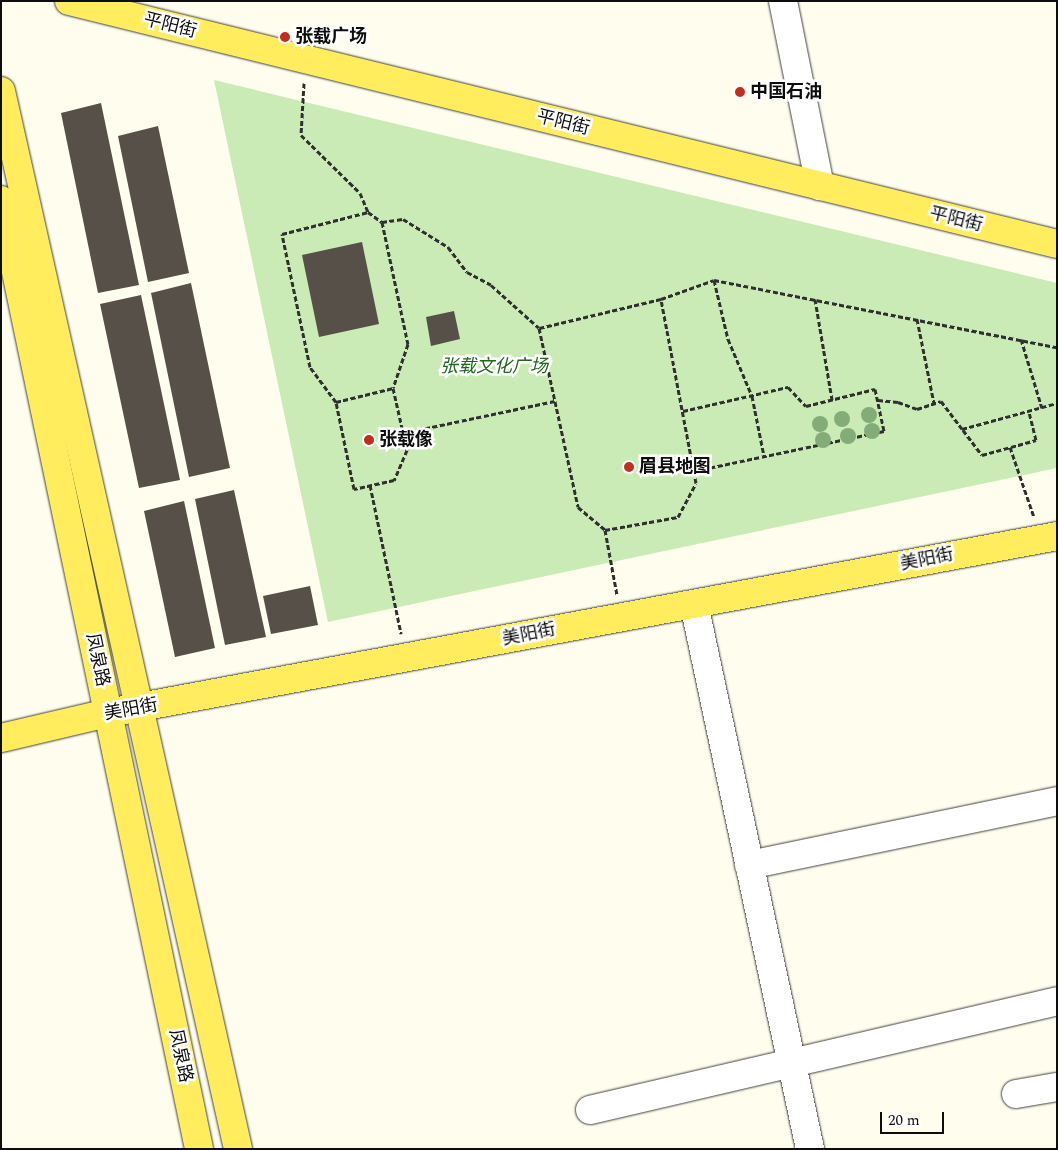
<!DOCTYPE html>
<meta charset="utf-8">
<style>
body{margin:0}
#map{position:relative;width:1058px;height:1150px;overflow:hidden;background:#fffeee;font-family:Spectral,"Noto Sans SC",serif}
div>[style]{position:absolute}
.green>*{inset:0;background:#caebb5}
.building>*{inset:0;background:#575049}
.path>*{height:3px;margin-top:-1.5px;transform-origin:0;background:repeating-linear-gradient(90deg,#2f2f2f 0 5px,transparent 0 7.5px)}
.roads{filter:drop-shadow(0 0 1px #404040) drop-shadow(0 0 1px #404040)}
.minor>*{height:28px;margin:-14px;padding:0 14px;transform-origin:14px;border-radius:14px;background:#fff}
.major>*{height:28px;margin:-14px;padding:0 14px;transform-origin:14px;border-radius:14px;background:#ffed5e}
.trees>*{width:16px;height:16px;margin:-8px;border-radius:50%;background:#84ac79}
.dots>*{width:14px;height:14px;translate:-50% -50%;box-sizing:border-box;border:2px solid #fff;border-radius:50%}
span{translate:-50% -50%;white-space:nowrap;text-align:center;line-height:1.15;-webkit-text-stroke:5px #fff;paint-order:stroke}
.street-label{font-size:18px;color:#0d0d0d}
.poi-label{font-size:18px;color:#0d0d0d;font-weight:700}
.left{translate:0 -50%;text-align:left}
.park-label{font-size:18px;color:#20681a;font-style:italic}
.frame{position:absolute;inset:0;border:2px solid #0d0d0d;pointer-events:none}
.scale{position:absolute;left:880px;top:1112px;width:64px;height:22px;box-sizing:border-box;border:2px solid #0d0d0d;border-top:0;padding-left:6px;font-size:15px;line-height:18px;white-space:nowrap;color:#0d0d0d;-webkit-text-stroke:4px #fff;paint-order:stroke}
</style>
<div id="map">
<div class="green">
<div style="clip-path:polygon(214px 80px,1057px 283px,1057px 468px,328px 622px)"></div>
</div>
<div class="building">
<div style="clip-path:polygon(101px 103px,139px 285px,98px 293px,61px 113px)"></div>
<div style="clip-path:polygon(158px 126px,189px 273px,148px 282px,118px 136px)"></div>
<div style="clip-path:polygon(362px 242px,379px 324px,319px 337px,302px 255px)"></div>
<div style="clip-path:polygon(191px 283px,230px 468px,189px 477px,151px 293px)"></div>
<div style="clip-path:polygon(141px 295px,180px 480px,139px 488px,100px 304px)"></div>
<div style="clip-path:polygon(454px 311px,460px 339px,431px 346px,426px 317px)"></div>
<div style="clip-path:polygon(234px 490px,266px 637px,225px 645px,195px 499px)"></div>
<div style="clip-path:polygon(184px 501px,215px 648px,175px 657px,144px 511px)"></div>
<div style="clip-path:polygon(310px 586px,318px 625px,271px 634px,263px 596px)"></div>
</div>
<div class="path">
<div style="left:304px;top:83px;width:52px;rotate:93.3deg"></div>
<div style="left:301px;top:135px;width:83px;rotate:44.5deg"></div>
<div style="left:360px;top:193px;width:21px;rotate:67deg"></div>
<div style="left:368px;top:212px;width:17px;rotate:36deg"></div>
<div style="left:382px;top:222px;width:125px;rotate:78deg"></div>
<div style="left:408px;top:344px;width:46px;rotate:108.8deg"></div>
<div style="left:382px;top:222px;width:21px;rotate:-8deg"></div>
<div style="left:403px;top:219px;width:53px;rotate:31.9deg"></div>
<div style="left:448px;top:247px;width:31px;rotate:53deg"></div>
<div style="left:467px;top:272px;width:27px;rotate:28deg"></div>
<div style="left:491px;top:285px;width:64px;rotate:41.9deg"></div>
<div style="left:714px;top:280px;width:61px;rotate:76.7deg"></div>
<div style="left:728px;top:339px;width:62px;rotate:67.2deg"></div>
<div style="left:752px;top:396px;width:61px;rotate:78.7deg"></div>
<div style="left:661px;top:299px;width:56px;rotate:-19.7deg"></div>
<div style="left:714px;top:280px;width:349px;rotate:11.1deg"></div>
<div style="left:815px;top:299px;width:102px;rotate:80.4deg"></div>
<div style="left:917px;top:319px;width:86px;rotate:78.6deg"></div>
<div style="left:1021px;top:339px;width:72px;rotate:73.1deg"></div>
<div style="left:393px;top:388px;width:64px;rotate:77.3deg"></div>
<div style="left:407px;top:450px;width:33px;rotate:113deg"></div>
<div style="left:394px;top:480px;width:41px;rotate:167.3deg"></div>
<div style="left:354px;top:489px;width:89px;rotate:-101.7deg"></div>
<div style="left:336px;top:402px;width:59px;rotate:-13.8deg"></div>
<div style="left:878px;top:400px;width:20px;rotate:6deg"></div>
<div style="left:898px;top:402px;width:20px;rotate:20deg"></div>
<div style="left:917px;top:409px;width:25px;rotate:-18deg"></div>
<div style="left:941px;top:401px;width:35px;rotate:53deg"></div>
<div style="left:962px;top:429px;width:98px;rotate:-15.3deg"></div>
<div style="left:336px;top:402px;width:44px;rotate:-126.6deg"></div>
<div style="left:310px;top:367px;width:136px;rotate:-101.9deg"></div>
<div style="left:282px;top:234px;width:89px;rotate:-14.3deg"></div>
<div style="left:683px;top:411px;width:108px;rotate:-12.9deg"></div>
<div style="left:788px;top:387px;width:26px;rotate:47deg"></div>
<div style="left:806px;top:406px;width:71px;rotate:-13.8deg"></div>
<div style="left:875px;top:389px;width:43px;rotate:77.9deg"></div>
<div style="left:884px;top:431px;width:194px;rotate:168.1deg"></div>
<div style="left:963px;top:430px;width:31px;rotate:53deg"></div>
<div style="left:982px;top:455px;width:56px;rotate:-15.5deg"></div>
<div style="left:1036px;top:440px;width:30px;rotate:-104deg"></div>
<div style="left:403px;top:433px;width:155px;rotate:-11.9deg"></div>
<div style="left:1010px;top:447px;width:74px;rotate:71.1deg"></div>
<div style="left:370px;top:485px;width:152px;rotate:78.2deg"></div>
<div style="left:605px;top:530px;width:74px;rotate:-10.1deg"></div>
<div style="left:678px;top:517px;width:38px;rotate:-62deg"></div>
<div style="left:696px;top:483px;width:187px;rotate:-100.8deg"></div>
<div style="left:661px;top:299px;width:125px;rotate:166.6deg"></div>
<div style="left:539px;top:328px;width:183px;rotate:77.7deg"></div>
<div style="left:578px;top:507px;width:35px;rotate:40deg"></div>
<div style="left:605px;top:530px;width:66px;rotate:79.5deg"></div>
</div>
<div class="roads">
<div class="minor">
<div style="left:783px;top:1px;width:189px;rotate:78.7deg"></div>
<div style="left:694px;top:604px;width:557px;rotate:77.98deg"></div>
<div style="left:749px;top:865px;width:315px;rotate:-11.7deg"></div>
<div style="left:1016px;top:1094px;width:42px;rotate:-9.7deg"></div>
<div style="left:590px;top:1110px;width:480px;rotate:-13.1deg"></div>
</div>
<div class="major">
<div style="left:69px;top:1px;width:1017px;rotate:13.82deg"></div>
<div style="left:1px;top:91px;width:1084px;rotate:77.37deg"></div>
<div style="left:1px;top:200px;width:969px;rotate:78.21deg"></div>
<div style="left:1px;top:738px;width:110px;rotate:-13.2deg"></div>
<div style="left:108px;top:713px;width:965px;rotate:-10.56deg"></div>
</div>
</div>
<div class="trees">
<div style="left:869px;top:415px"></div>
<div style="left:842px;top:419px"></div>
<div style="left:820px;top:424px"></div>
<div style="left:872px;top:431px"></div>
<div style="left:848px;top:436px"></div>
<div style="left:823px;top:440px"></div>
</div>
<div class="dots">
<div style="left:285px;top:37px;background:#c42c1e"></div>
<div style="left:740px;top:92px;background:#c42c1e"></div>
<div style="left:369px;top:440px;background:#c42c1e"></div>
<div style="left:629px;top:467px;background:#c42c1e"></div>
</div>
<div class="street-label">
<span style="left:170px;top:26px;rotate:14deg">平阳街</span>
<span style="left:563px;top:123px;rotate:14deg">平阳街</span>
<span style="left:956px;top:220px;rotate:14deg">平阳街</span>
<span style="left:927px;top:560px;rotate:-11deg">美阳街</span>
<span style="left:529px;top:635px;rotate:-11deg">美阳街</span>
<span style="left:97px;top:660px;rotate:78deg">凤泉路</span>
<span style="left:131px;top:710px;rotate:-10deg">美阳街</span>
<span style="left:180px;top:1056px;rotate:78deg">凤泉路</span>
</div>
<div class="poi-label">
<span class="left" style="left:295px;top:37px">张载广场</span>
<span class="left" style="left:750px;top:92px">中国石油</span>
<span class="left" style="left:379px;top:440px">张载像</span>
<span class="left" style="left:639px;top:467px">眉县地图</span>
</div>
<div class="park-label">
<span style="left:494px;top:367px">张载文化广场</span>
</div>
<div class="frame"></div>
<div class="scale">20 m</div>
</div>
